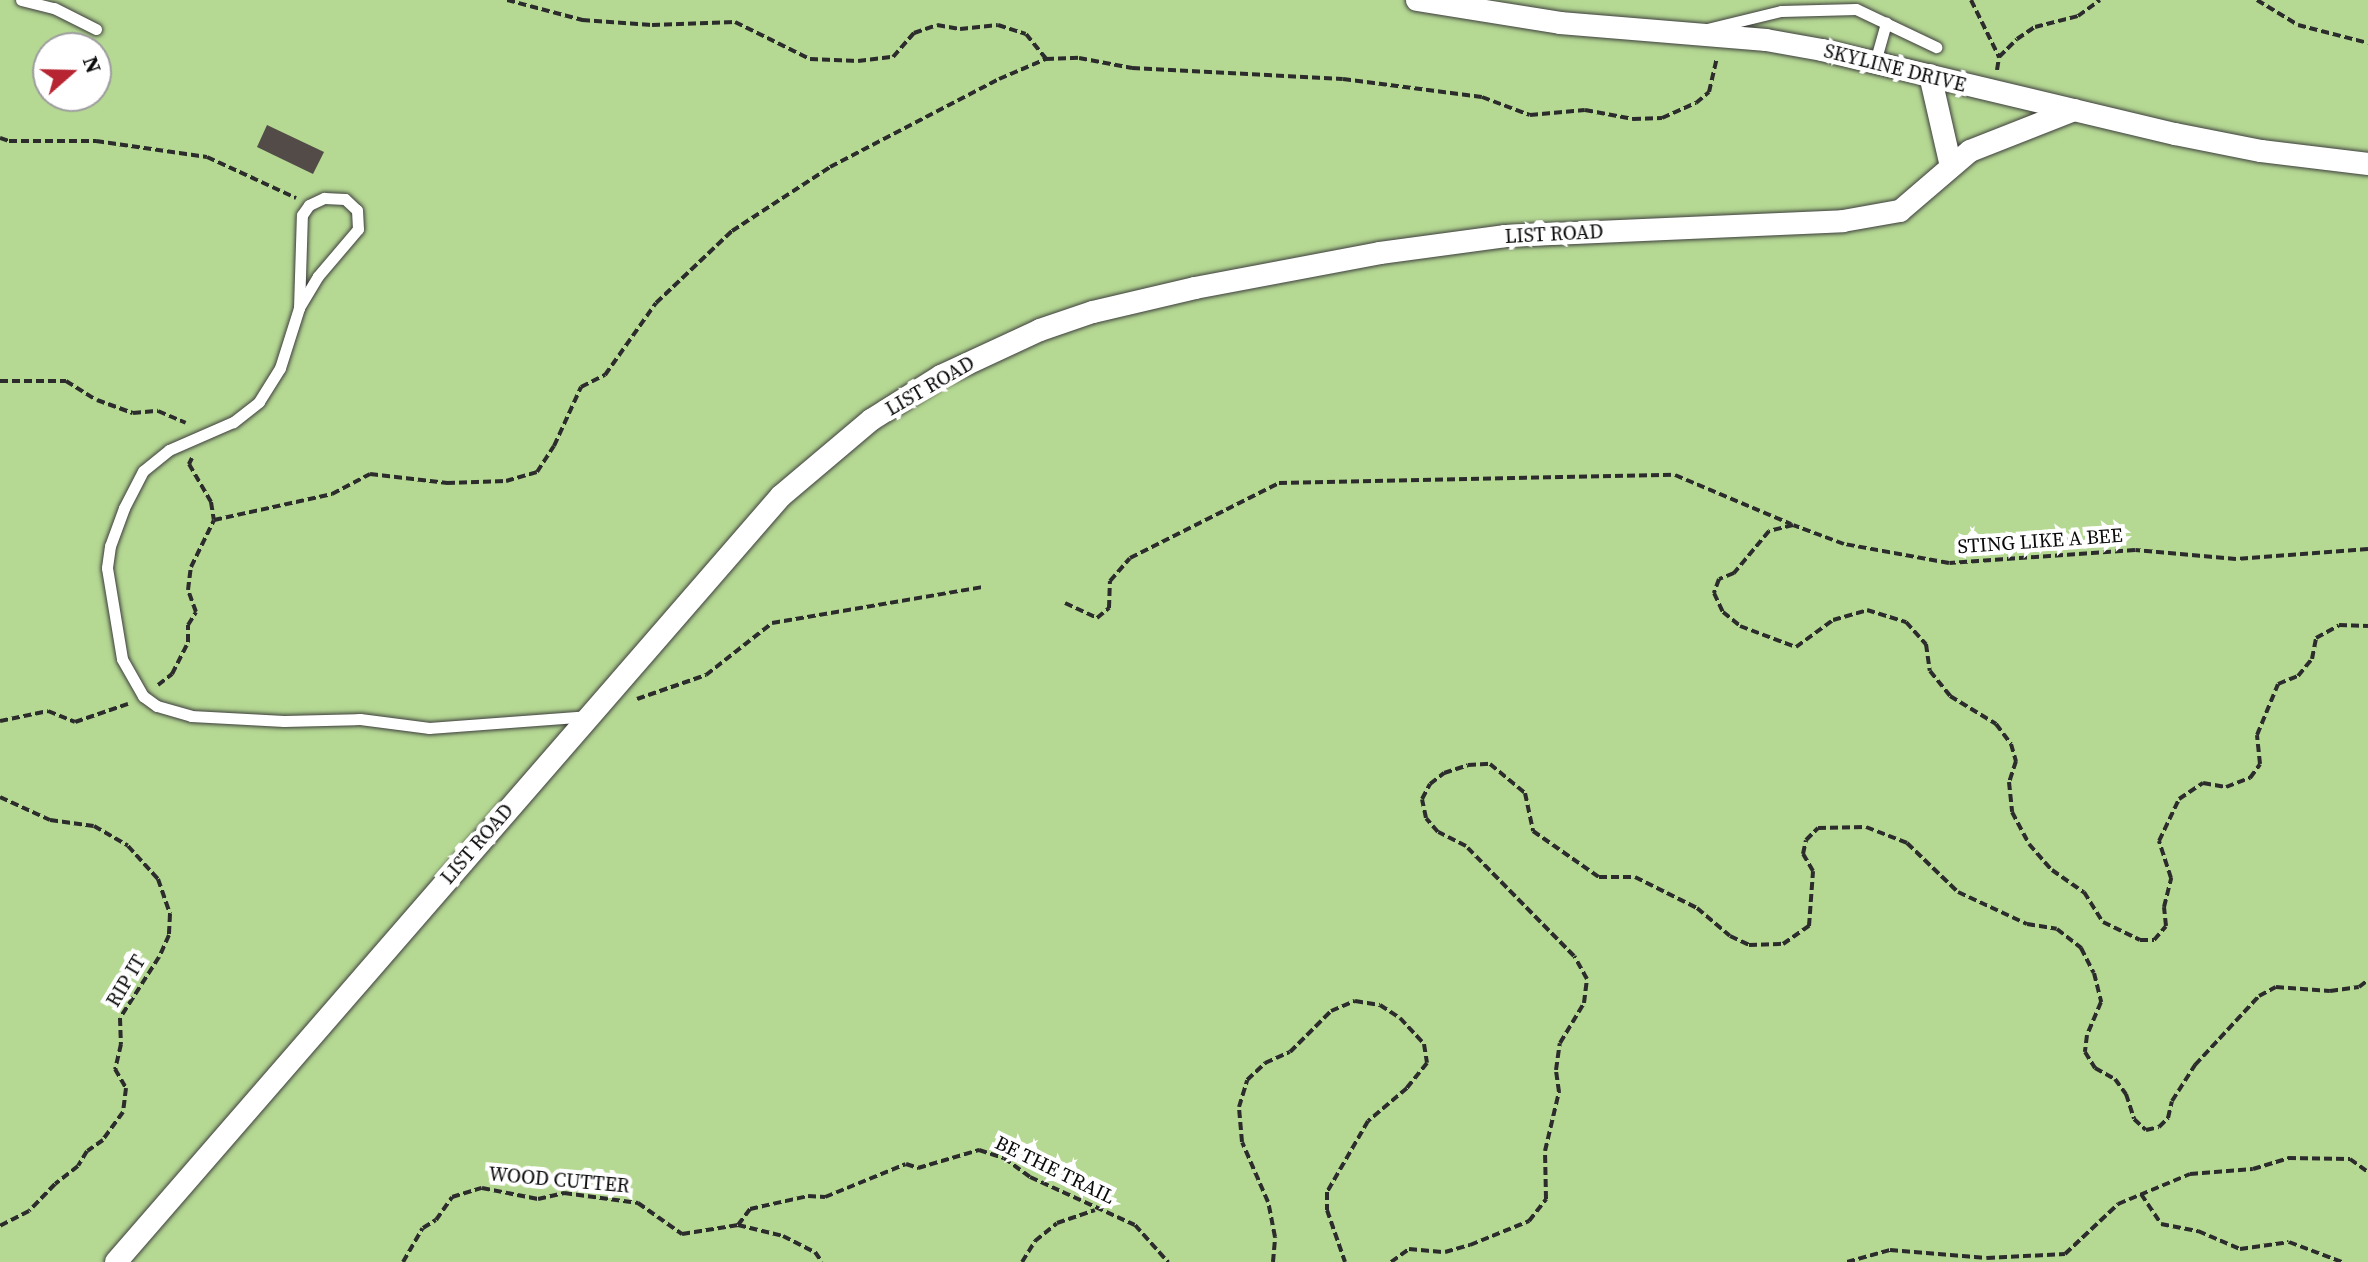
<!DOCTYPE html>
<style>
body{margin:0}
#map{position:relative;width:2368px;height:1262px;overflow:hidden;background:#fff9e8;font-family:"Source Serif 4",serif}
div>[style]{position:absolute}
.forest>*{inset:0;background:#b5d893}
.building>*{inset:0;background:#524b47}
.path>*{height:4px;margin-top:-2px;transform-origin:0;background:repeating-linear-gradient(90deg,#2c2c2c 0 8px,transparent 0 12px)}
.roads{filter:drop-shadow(0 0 2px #3d3d3d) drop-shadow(0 0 2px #3d3d3d)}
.lane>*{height:11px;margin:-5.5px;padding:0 5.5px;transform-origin:5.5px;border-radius:5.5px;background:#fff}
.street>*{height:22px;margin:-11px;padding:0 11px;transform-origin:11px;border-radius:11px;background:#fff}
span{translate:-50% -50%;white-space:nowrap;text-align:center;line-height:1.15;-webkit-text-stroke:8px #fff;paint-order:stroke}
.street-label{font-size:20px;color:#0a0a0a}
.north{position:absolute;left:32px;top:32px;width:80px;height:80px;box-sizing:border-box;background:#fff;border:2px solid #9d9d9d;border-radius:50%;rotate:70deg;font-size:22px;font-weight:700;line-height:32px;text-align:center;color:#0a0a0a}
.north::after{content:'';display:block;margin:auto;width:28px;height:36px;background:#b72532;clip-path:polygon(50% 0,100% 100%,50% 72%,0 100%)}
</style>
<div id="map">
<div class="forest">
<div style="clip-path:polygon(evenodd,0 0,2368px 0,2368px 1262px,0 1262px,0 0,48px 48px,96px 48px,96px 96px,48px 96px,48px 48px)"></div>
</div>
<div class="building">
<div style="clip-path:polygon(267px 125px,324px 152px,313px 174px,257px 147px)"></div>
</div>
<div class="path">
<div style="left:507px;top:0;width:78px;rotate:14.9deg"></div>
<div style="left:582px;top:20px;width:70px;rotate:4.1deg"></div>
<div style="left:652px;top:25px;width:83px;rotate:-2.1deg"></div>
<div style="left:735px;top:22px;width:84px;rotate:26.3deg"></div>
<div style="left:810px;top:59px;width:48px;rotate:2.4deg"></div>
<div style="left:858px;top:61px;width:35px;rotate:-7deg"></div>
<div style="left:893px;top:57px;width:32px;rotate:-49deg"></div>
<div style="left:914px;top:33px;width:24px;rotate:-19deg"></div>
<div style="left:937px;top:25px;width:23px;rotate:10deg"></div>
<div style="left:960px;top:29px;width:38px;rotate:-6deg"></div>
<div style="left:998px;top:25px;width:29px;rotate:18deg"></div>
<div style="left:1026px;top:34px;width:32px;rotate:51deg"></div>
<div style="left:1971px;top:0;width:64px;rotate:63.8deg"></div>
<div style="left:2257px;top:0;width:48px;rotate:31.4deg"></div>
<div style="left:2298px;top:25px;width:72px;rotate:14.4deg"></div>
<div style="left:1997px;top:70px;width:13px;rotate:-81deg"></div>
<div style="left:1999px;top:57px;width:25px;rotate:-45deg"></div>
<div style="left:2017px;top:39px;width:22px;rotate:-34deg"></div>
<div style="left:2035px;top:27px;width:44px;rotate:-14.3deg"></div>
<div style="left:2078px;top:16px;width:27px;rotate:-36deg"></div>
<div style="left:0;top:138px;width:9px;rotate:18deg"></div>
<div style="left:9px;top:141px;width:87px"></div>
<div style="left:96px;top:141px;width:112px;rotate:8.2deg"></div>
<div style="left:207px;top:157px;width:98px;rotate:24.7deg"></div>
<div style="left:0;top:381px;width:66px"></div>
<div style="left:66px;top:381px;width:36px;rotate:32deg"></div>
<div style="left:97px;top:400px;width:38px;rotate:20deg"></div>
<div style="left:133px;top:413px;width:25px;rotate:-5deg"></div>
<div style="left:158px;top:411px;width:30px;rotate:23deg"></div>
<div style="left:192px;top:458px;width:7px;rotate:117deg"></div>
<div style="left:189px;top:464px;width:44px;rotate:59.9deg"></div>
<div style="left:211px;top:502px;width:18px;rotate:81deg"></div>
<div style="left:2368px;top:549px;width:132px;rotate:175.7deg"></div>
<div style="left:2236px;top:559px;width:101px;rotate:-174.9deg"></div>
<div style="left:2135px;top:550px;width:186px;rotate:176deg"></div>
<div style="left:1949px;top:563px;width:107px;rotate:-169.7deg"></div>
<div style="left:1844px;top:544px;width:54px;rotate:-159.6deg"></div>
<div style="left:1793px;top:525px;width:25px;rotate:166deg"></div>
<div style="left:1769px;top:531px;width:55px;rotate:129.8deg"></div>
<div style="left:1734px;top:573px;width:16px;rotate:158deg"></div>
<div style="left:1719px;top:579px;width:15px;rotate:110deg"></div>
<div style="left:1714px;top:593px;width:21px;rotate:65deg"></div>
<div style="left:1723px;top:612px;width:22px;rotate:39deg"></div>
<div style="left:1740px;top:626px;width:60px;rotate:20.6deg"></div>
<div style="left:1796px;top:647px;width:46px;rotate:-36.1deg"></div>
<div style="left:1833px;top:620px;width:35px;rotate:-16deg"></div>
<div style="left:1867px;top:610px;width:41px;rotate:17.1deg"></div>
<div style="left:1906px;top:622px;width:30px;rotate:48deg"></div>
<div style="left:1926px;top:644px;width:27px;rotate:82deg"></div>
<div style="left:1930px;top:671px;width:32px;rotate:51deg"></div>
<div style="left:1950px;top:696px;width:54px;rotate:31.3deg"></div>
<div style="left:1996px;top:724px;width:25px;rotate:53deg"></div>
<div style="left:2011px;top:744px;width:18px;rotate:74deg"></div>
<div style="left:2016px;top:761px;width:22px;rotate:108deg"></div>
<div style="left:2009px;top:782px;width:30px;rotate:84deg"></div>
<div style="left:2012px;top:812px;width:36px;rotate:62deg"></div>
<div style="left:2029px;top:844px;width:35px;rotate:49deg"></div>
<div style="left:2052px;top:870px;width:39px;rotate:35deg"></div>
<div style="left:2084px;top:892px;width:36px;rotate:58deg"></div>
<div style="left:2103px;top:922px;width:41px;rotate:25.9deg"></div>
<div style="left:2140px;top:940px;width:14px"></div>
<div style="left:2154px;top:940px;width:18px;rotate:-49deg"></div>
<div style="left:2166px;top:926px;width:19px;rotate:-96deg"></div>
<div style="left:2164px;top:907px;width:30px;rotate:-76deg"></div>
<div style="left:2171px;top:878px;width:39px;rotate:-108deg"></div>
<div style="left:2159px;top:841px;width:47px;rotate:-64.5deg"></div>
<div style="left:2179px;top:799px;width:29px;rotate:-34deg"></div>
<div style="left:2203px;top:783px;width:23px;rotate:10deg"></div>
<div style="left:2226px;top:787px;width:26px;rotate:-21deg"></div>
<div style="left:2250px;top:778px;width:17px;rotate:-54deg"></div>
<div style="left:2260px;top:764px;width:29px;rotate:-96deg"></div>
<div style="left:2257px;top:735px;width:55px;rotate:-67.6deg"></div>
<div style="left:2278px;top:684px;width:22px;rotate:-22deg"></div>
<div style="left:2298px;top:676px;width:22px;rotate:-51deg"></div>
<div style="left:2312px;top:659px;width:21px;rotate:-79deg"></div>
<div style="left:2316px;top:638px;width:26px;rotate:-29deg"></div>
<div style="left:2339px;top:625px;width:29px;rotate:2deg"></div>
<div style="left:1065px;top:603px;width:35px;rotate:25deg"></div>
<div style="left:1097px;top:618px;width:16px;rotate:-40deg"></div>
<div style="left:1109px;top:608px;width:27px;rotate:-88deg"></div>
<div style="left:1110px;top:581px;width:30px;rotate:-49deg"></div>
<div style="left:1130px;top:558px;width:167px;rotate:-26.7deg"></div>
<div style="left:1279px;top:483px;width:396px;rotate:-1.2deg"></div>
<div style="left:1675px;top:475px;width:126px;rotate:22.9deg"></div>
<div style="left:158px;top:685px;width:18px;rotate:-38deg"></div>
<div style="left:172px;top:674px;width:36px;rotate:-63deg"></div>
<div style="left:188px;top:642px;width:17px;rotate:-90deg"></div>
<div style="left:188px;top:625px;width:15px;rotate:-58deg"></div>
<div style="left:196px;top:612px;width:23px;rotate:-110deg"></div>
<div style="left:188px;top:590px;width:23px;rotate:-83deg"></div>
<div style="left:191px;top:567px;width:52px;rotate:-63.9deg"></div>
<div style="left:214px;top:520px;width:121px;rotate:-12.4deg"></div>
<div style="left:332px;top:494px;width:43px;rotate:-27.8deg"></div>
<div style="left:370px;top:474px;width:78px;rotate:6.7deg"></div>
<div style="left:447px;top:483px;width:59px;rotate:-1.9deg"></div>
<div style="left:506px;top:481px;width:32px;rotate:-16deg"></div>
<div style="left:537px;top:472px;width:31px;rotate:-57deg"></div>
<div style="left:554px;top:446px;width:65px;rotate:-65.4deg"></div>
<div style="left:581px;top:387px;width:27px;rotate:-27deg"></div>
<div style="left:605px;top:375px;width:88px;rotate:-54.7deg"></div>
<div style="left:656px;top:303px;width:105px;rotate:-43.5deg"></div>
<div style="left:732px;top:231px;width:117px;rotate:-33.1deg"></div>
<div style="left:830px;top:167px;width:191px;rotate:-27.5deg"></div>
<div style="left:999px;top:79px;width:51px;rotate:-23.1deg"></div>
<div style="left:1046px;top:59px;width:33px;rotate:-2deg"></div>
<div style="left:1079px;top:58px;width:54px;rotate:10.7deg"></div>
<div style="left:1132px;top:68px;width:211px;rotate:3deg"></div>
<div style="left:1343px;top:79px;width:140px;rotate:7.4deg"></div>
<div style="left:1482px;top:97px;width:51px;rotate:20.6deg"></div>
<div style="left:1530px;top:115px;width:55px;rotate:-5.2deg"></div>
<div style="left:1585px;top:110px;width:49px;rotate:10.6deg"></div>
<div style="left:1633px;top:119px;width:29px;rotate:-2deg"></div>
<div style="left:1662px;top:118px;width:37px;rotate:-24deg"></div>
<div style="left:1696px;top:103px;width:17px;rotate:-40deg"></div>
<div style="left:1709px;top:92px;width:35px;rotate:-77deg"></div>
<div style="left:637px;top:699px;width:73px;rotate:-19.2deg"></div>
<div style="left:706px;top:675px;width:84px;rotate:-38.2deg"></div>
<div style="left:772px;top:623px;width:213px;rotate:-9.7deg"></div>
<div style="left:0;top:721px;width:49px;rotate:-11.8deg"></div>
<div style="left:48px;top:711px;width:29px;rotate:22deg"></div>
<div style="left:75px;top:722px;width:56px;rotate:-18.8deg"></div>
<div style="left:0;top:797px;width:55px;rotate:24.7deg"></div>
<div style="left:50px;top:820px;width:44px;rotate:7.8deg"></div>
<div style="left:94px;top:826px;width:39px;rotate:30deg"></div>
<div style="left:128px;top:846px;width:45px;rotate:47.7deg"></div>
<div style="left:158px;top:879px;width:37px;rotate:71deg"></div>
<div style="left:170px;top:914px;width:21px;rotate:93deg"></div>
<div style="left:169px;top:935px;width:24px;rotate:114deg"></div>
<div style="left:159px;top:957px;width:72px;rotate:122.6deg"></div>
<div style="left:120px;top:1018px;width:26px;rotate:88deg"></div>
<div style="left:121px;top:1044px;width:26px;rotate:103deg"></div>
<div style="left:115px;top:1069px;width:22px;rotate:60deg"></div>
<div style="left:126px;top:1088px;width:24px;rotate:97deg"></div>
<div style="left:123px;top:1112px;width:34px;rotate:126deg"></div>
<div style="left:103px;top:1140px;width:19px;rotate:145deg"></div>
<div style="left:87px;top:1151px;width:17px;rotate:121deg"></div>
<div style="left:78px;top:1166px;width:29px;rotate:142deg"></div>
<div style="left:55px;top:1184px;width:37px;rotate:134deg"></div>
<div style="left:29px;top:1211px;width:33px;rotate:153deg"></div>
<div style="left:2141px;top:1194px;width:36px;rotate:56deg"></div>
<div style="left:2161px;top:1224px;width:38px;rotate:11deg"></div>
<div style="left:2198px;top:1231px;width:46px;rotate:23.2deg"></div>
<div style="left:2240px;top:1249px;width:49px;rotate:-8.1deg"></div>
<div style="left:2289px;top:1242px;width:57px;rotate:20.7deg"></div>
<div style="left:738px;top:1225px;width:20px;rotate:-53deg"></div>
<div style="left:750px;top:1209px;width:59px;rotate:-12.6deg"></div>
<div style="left:808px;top:1196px;width:17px;rotate:3deg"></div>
<div style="left:825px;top:1197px;width:87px;rotate:-22.2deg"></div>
<div style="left:906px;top:1164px;width:13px;rotate:18deg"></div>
<div style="left:918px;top:1168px;width:64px;rotate:-16.4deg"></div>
<div style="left:979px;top:1150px;width:26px;rotate:18deg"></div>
<div style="left:1004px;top:1158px;width:32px;rotate:36deg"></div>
<div style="left:1030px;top:1177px;width:115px;rotate:24.6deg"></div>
<div style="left:1135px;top:1225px;width:50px;rotate:48.3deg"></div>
<div style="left:403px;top:1262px;width:39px;rotate:-60deg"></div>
<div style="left:423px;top:1228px;width:15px;rotate:-32deg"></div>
<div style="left:436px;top:1220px;width:28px;rotate:-55deg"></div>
<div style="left:452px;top:1197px;width:31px;rotate:-17deg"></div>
<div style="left:482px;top:1188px;width:57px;rotate:11.1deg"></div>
<div style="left:538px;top:1199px;width:27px;rotate:-13deg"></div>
<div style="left:564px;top:1193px;width:75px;rotate:7.7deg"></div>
<div style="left:638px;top:1203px;width:54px;rotate:35.2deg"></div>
<div style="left:682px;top:1234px;width:57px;rotate:-9.1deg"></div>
<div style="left:738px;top:1225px;width:46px;rotate:13.7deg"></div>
<div style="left:783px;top:1236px;width:36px;rotate:27deg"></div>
<div style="left:815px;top:1252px;width:12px;rotate:55deg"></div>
<div style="left:1022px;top:1262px;width:25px;rotate:-58deg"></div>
<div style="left:1035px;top:1241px;width:28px;rotate:-39deg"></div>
<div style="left:1057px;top:1223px;width:40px;rotate:-18.9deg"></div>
<div style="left:1273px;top:1262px;width:25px;rotate:-85deg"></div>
<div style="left:1275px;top:1237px;width:36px;rotate:-101deg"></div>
<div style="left:1268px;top:1202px;width:65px;rotate:-113.4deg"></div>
<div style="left:1242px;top:1142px;width:35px;rotate:-95deg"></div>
<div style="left:1239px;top:1107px;width:28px;rotate:-73deg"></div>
<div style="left:1247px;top:1080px;width:25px;rotate:-43deg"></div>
<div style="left:1265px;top:1063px;width:27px;rotate:-24deg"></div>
<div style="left:1290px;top:1052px;width:58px;rotate:-45deg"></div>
<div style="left:1331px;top:1011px;width:26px;rotate:-23deg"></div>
<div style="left:1355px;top:1001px;width:25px;rotate:9deg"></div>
<div style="left:1380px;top:1005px;width:24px;rotate:33deg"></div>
<div style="left:1400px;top:1018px;width:35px;rotate:47deg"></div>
<div style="left:1424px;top:1044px;width:19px;rotate:81deg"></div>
<div style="left:1427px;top:1063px;width:32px;rotate:129deg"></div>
<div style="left:1407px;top:1088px;width:51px;rotate:139.8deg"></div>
<div style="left:1368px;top:1121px;width:82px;rotate:120deg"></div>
<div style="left:1327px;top:1192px;width:18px;rotate:90deg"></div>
<div style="left:1327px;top:1210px;width:55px;rotate:70.9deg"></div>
<div style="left:1391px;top:1262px;width:22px;rotate:-36deg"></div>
<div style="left:1409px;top:1249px;width:36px;rotate:5deg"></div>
<div style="left:1445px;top:1252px;width:26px;rotate:-16deg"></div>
<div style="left:1470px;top:1245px;width:64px;rotate:-22.1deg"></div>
<div style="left:1529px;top:1221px;width:28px;rotate:-52deg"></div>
<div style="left:1546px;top:1199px;width:48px;rotate:-91.2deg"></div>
<div style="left:1545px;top:1151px;width:61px;rotate:-76.7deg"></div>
<div style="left:1559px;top:1092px;width:22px;rotate:-98deg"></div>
<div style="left:1556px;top:1070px;width:27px;rotate:-82deg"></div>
<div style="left:1560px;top:1043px;width:47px;rotate:-59deg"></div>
<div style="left:1584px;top:1003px;width:24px;rotate:-83deg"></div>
<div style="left:1587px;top:979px;width:26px;rotate:-119deg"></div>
<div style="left:1574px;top:956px;width:154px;rotate:-134.5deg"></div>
<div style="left:1466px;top:846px;width:31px;rotate:-153deg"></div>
<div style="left:1438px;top:832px;width:18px;rotate:-131deg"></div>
<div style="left:1426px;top:818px;width:19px;rotate:-102deg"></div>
<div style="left:1422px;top:799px;width:17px;rotate:-62deg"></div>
<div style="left:1430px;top:784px;width:18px;rotate:-38deg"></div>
<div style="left:1444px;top:773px;width:25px;rotate:-18deg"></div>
<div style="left:1468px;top:765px;width:22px;rotate:-3deg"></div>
<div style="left:1490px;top:764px;width:45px;rotate:39.6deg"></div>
<div style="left:1525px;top:793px;width:39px;rotate:78deg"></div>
<div style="left:1533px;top:831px;width:80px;rotate:34.9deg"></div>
<div style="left:1599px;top:877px;width:36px"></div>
<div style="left:1635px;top:877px;width:69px;rotate:26.6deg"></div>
<div style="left:1697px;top:908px;width:43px;rotate:40.3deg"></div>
<div style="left:1730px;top:936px;width:21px;rotate:25deg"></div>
<div style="left:1749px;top:945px;width:34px;rotate:-2deg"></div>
<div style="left:1783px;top:944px;width:32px;rotate:-35deg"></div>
<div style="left:1809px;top:926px;width:55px;rotate:-85.8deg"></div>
<div style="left:1813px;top:871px;width:20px;rotate:-120deg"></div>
<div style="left:1803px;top:854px;width:14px;rotate:-78deg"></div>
<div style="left:1806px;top:840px;width:17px;rotate:-45deg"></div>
<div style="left:1818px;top:828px;width:48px;rotate:-1.2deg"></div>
<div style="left:1866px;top:827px;width:44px;rotate:21.3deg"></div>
<div style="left:1907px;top:843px;width:71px;rotate:43.9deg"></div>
<div style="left:1958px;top:892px;width:76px;rotate:24.9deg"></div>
<div style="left:2027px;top:924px;width:30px;rotate:9deg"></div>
<div style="left:2057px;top:929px;width:31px;rotate:38deg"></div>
<div style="left:2081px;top:948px;width:28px;rotate:63deg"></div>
<div style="left:2094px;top:973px;width:30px;rotate:76deg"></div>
<div style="left:2101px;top:1002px;width:36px;rotate:113deg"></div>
<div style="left:2087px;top:1035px;width:17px;rotate:97deg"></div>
<div style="left:2085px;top:1052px;width:19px;rotate:58deg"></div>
<div style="left:2095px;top:1068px;width:23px;rotate:29deg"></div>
<div style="left:2115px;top:1079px;width:19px;rotate:54deg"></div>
<div style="left:2126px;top:1094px;width:26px;rotate:72deg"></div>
<div style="left:2134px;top:1119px;width:16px;rotate:43deg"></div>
<div style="left:2146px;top:1130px;width:13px;rotate:-13deg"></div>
<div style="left:2159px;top:1127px;width:13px;rotate:-45deg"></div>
<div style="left:2168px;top:1118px;width:17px;rotate:-77deg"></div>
<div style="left:2172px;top:1101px;width:43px;rotate:-57.4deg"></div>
<div style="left:2195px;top:1065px;width:94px;rotate:-47.2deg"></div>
<div style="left:2259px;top:996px;width:19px;rotate:-28deg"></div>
<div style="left:2276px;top:987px;width:54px;rotate:4.2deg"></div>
<div style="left:2330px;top:991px;width:29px;rotate:-8deg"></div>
<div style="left:2359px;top:987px;width:11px;rotate:-38deg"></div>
<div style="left:1847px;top:1262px;width:45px;rotate:-15.6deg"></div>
<div style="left:1890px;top:1250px;width:97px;rotate:4.7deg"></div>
<div style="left:1987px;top:1258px;width:78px;rotate:-2.9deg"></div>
<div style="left:2065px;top:1254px;width:73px;rotate:-43.3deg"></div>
<div style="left:2118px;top:1204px;width:78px;rotate:-22.6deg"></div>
<div style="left:2190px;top:1174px;width:63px;rotate:-4.5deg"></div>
<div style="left:2253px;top:1169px;width:37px;rotate:-17deg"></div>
<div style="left:2288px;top:1158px;width:62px;rotate:0.9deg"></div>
<div style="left:2350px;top:1159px;width:22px;rotate:36deg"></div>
</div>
<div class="roads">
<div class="lane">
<div style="left:21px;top:0;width:34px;rotate:14deg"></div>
<div style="left:54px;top:8px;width:47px;rotate:26.6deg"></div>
<div style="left:1707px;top:29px;width:76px;rotate:-13.7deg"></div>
<div style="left:1781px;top:11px;width:75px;rotate:-1.5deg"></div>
<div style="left:1856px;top:9px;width:89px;rotate:25.4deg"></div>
<div style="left:1875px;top:62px;width:41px;rotate:-74.2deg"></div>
<div style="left:299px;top:308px;width:93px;rotate:-88.2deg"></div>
<div style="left:302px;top:215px;width:12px;rotate:-55deg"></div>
<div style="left:309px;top:205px;width:17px;rotate:-25deg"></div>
<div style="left:324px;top:198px;width:21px;rotate:3deg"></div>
<div style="left:345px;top:199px;width:16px;rotate:43deg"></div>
<div style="left:357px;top:210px;width:19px;rotate:87deg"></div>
<div style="left:358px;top:229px;width:62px;rotate:130.4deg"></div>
<div style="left:318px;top:276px;width:37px;rotate:121deg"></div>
<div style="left:299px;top:308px;width:63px;rotate:107.6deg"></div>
<div style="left:280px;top:368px;width:40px;rotate:122deg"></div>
<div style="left:259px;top:402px;width:33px;rotate:142deg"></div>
<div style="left:233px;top:422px;width:70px;rotate:156.4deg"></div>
<div style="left:169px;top:450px;width:33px;rotate:141deg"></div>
<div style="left:143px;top:471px;width:42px;rotate:117.2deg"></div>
<div style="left:124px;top:508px;width:40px;rotate:110.2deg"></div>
<div style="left:110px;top:546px;width:22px;rotate:98deg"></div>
<div style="left:107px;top:568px;width:92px;rotate:80.6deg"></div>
<div style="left:122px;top:659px;width:43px;rotate:60.4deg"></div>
<div style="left:143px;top:696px;width:17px;rotate:36deg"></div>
<div style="left:157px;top:706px;width:35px;rotate:16deg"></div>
<div style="left:191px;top:716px;width:93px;rotate:3.1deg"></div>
<div style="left:284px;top:721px;width:76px;rotate:-1.5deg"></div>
<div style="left:360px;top:719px;width:70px;rotate:7.4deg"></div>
<div style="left:429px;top:728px;width:158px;rotate:-4.3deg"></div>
</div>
<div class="street">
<div style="left:1417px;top:0;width:145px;rotate:9.1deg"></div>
<div style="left:1560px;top:23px;width:207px;rotate:4.7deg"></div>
<div style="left:1766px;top:40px;width:57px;rotate:10.1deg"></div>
<div style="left:1822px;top:50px;width:363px;rotate:13.4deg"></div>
<div style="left:2175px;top:134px;width:88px;rotate:11.2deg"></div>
<div style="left:2261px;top:151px;width:108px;rotate:6.9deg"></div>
<div style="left:1930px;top:75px;width:94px;rotate:77.1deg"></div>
<div style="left:116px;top:1262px;width:1014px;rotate:-49.04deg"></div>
<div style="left:781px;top:496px;width:118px;rotate:-40.2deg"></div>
<div style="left:871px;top:420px;width:83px;rotate:-32.2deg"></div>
<div style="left:941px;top:376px;width:109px;rotate:-24.9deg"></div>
<div style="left:1040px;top:330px;width:56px;rotate:-18.8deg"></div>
<div style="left:1093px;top:312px;width:105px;rotate:-13.2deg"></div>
<div style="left:1195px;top:288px;width:188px;rotate:-10.7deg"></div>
<div style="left:1380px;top:253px;width:127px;rotate:-7.7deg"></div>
<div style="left:1506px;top:236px;width:337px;rotate:-2.5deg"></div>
<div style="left:1843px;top:221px;width:58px;rotate:-10deg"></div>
<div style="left:1900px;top:211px;width:92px;rotate:-40.6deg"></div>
<div style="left:1970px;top:151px;width:112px;rotate:-21.5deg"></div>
</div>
</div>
<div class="street-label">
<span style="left:1895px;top:68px;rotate:14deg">SKYLINE DRIVE</span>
<span style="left:1554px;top:234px;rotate:-3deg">LIST ROAD</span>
<span style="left:930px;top:386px;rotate:-30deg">LIST ROAD</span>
<span style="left:2040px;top:541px;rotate:-4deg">STING LIKE A BEE</span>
<span style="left:477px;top:844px;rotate:-49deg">LIST ROAD</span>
<span style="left:126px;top:981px;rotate:-59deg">RIP IT</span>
<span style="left:1055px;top:1170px;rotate:26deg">BE THE TRAIL</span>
<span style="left:559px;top:1180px;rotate:5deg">WOOD CUTTER</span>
</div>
<div class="north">N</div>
</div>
